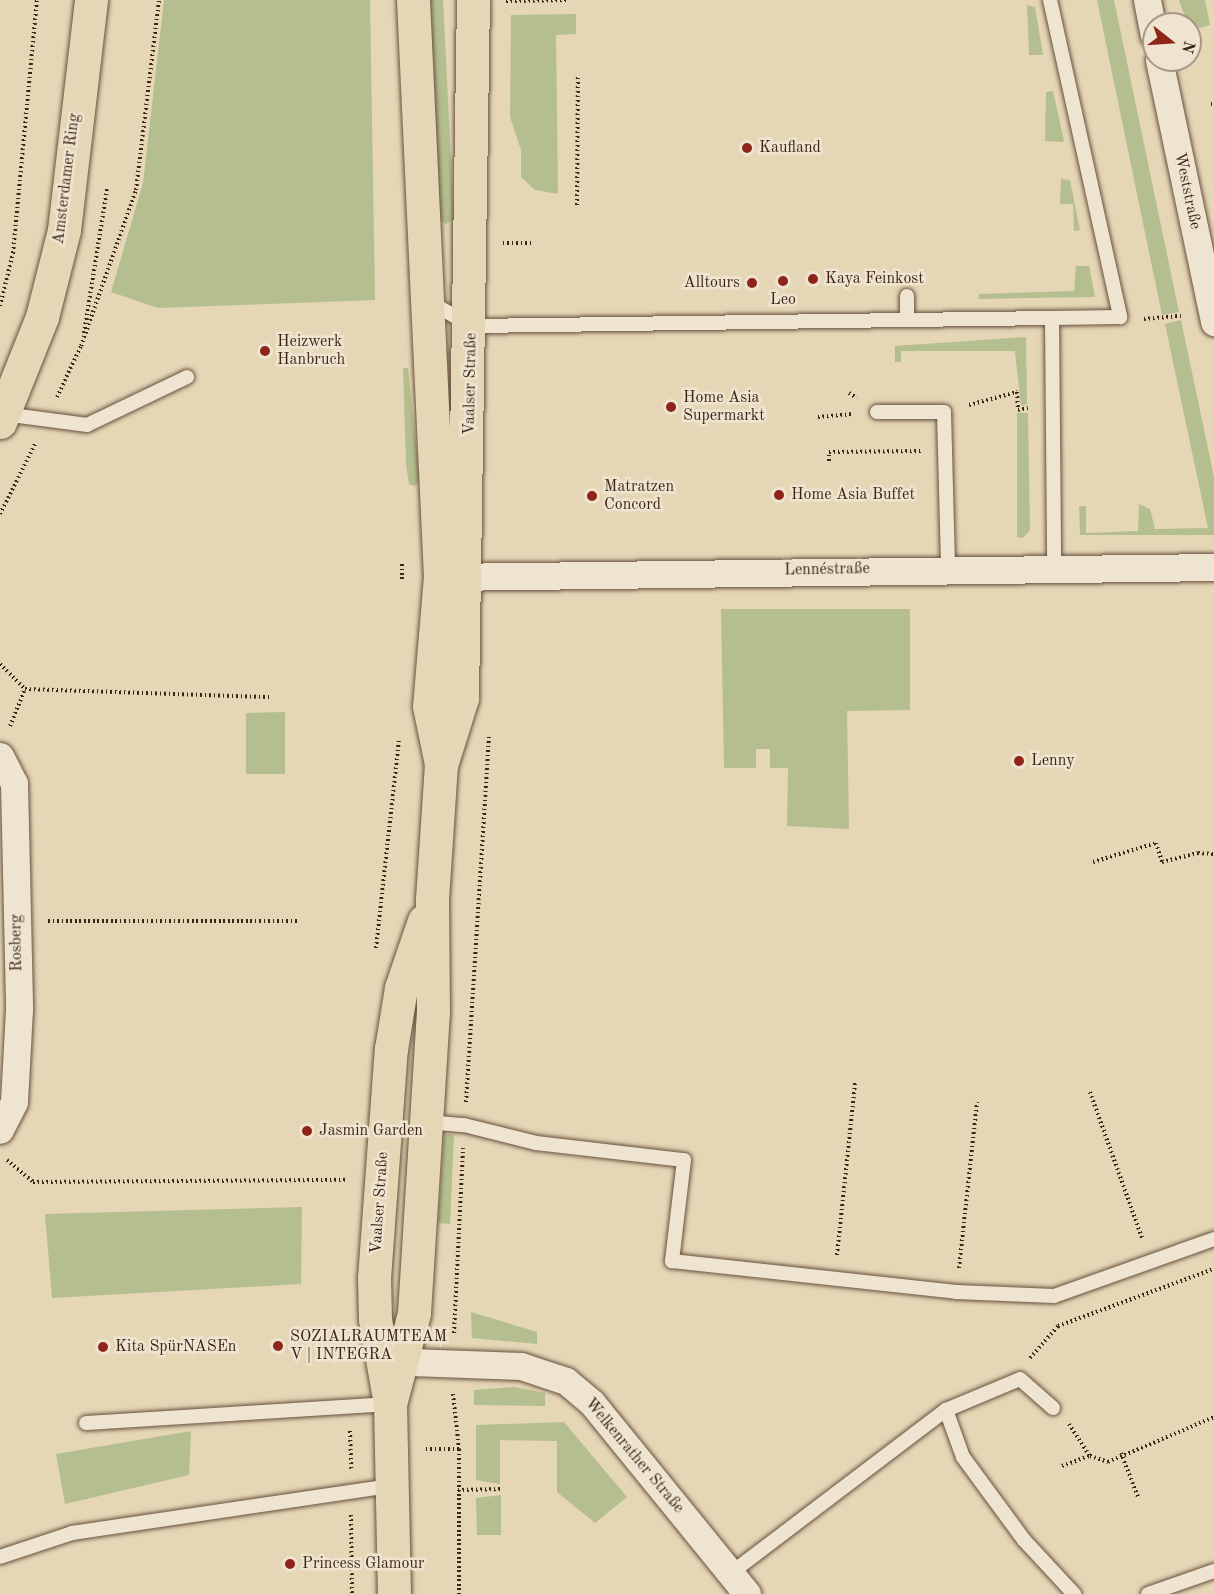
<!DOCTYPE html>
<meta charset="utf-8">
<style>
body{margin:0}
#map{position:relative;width:1214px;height:1594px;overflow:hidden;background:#e5d6b6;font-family:"Old Standard TT",serif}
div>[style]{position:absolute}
.green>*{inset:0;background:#b5be8e}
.path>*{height:4px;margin-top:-2px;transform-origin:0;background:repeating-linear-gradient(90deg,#3d2515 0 1.5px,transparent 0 4.5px)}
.roads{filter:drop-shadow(0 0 2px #67513d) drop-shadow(0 0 2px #67513d)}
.lane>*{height:14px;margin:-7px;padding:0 7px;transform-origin:7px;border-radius:7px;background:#eee4d0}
.street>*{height:27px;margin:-13.5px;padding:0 13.5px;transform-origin:13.5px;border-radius:13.5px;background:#eee4d0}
.primary>*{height:33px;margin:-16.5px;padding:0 16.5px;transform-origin:16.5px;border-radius:16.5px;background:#e5d6b6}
.dots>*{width:16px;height:16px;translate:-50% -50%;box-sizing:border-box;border:3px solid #eee4d0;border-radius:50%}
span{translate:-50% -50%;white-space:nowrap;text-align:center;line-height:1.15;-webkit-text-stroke:5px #eee4d0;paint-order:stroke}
.poi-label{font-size:16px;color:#3d2515}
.left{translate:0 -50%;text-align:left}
.right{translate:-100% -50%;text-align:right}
.street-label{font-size:16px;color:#3d2515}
.north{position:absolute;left:1142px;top:12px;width:60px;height:60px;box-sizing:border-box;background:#eee4d0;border:2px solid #a79885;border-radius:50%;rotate:107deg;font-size:16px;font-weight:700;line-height:24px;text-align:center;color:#3d2515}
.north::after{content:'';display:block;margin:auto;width:21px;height:27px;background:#8f2418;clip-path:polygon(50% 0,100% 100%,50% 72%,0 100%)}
</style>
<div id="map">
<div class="green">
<div style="clip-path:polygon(164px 0,370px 0,375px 300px,158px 308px,111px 292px,143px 183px)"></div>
<div style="clip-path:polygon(430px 0,443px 0,454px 219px,446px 224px,439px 219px)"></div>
<div style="clip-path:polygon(1097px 0,1114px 0,1179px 312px,1162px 315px)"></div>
<div style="clip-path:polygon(1179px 0,1205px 0,1210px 25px,1190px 31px)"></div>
<div style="clip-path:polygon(1027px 5px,1035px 7px,1043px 55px,1029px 55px)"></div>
<div style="clip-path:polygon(576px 14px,576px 34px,556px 35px,558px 194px,535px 190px,521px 177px,521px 150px,510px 117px,511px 15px)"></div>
<div style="clip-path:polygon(1053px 91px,1064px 141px,1062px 142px,1045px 141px,1046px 92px)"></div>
<div style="clip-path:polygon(1061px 179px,1070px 180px,1080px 230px,1074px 231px,1073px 204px,1060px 204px)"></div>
<div style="clip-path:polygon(1076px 266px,1089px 266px,1095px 297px,979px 299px,979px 294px,1074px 291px)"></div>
<div style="clip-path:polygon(1181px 320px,1214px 477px,1214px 535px,1080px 535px,1079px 506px,1086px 506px,1086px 533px,1138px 531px,1139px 504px,1150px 509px,1155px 529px,1208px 528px,1165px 324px)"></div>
<div style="clip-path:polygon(1026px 337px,1027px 404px,1021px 406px,1015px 351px,901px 351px,901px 362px,895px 362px,895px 346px)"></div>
<div style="clip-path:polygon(403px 368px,408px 368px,420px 482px,414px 486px,409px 484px,406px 464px)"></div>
<div style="clip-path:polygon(1017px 413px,1028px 413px,1030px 530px,1023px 538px,1017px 537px)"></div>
<div style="clip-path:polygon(721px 609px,910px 609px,910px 710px,847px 711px,849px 829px,787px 826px,788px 768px,770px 768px,770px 749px,756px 749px,756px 768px,724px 768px)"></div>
<div style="clip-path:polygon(285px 712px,285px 774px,246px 774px,246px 713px)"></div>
<div style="clip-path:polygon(444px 1134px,454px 1135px,450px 1224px,438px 1223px)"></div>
<div style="clip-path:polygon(302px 1207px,301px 1284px,52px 1298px,45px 1214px)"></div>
<div style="clip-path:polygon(471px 1312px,537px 1332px,537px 1344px,472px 1338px)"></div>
<div style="clip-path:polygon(514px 1387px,545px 1393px,545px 1406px,474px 1405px,474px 1390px)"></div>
<div style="clip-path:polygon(564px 1422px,627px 1497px,595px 1523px,557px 1492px,557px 1441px,500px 1440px,500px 1484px,476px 1480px,476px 1425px)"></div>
<div style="clip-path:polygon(191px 1431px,189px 1475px,65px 1504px,56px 1454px)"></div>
<div style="clip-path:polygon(501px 1495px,501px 1535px,477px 1535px,476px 1498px)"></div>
</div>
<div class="path">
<div style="left:506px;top:1px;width:62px;rotate:-0.9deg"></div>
<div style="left:1211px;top:104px;width:3px"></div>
<div style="left:577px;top:205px;width:130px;rotate:-89.6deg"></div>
<div style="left:503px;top:243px;width:28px"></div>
<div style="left:0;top:306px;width:55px;rotate:-76.2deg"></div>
<div style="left:13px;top:253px;width:254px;rotate:-84.6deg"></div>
<div style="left:1144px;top:319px;width:37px;rotate:-5deg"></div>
<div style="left:84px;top:333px;width:146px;rotate:-80.9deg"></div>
<div style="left:849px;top:393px;width:9px;rotate:32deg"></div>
<div style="left:57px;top:397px;width:56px;rotate:-64.8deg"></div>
<div style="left:81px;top:346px;width:165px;rotate:-70.6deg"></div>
<div style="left:136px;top:190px;width:191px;rotate:-83.1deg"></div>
<div style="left:969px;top:405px;width:50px;rotate:-15.2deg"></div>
<div style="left:1017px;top:392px;width:18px;rotate:87deg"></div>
<div style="left:1018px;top:410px;width:10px;rotate:-11deg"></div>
<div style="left:818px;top:417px;width:35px;rotate:-5deg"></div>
<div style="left:829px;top:461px;width:9px;rotate:-90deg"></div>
<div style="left:829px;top:452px;width:92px;rotate:-0.6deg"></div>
<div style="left:0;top:514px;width:80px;rotate:-63.4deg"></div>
<div style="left:402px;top:564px;width:17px;rotate:90deg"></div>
<div style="left:0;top:664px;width:35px;rotate:45deg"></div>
<div style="left:10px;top:726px;width:40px;rotate:-68deg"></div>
<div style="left:25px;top:689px;width:247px;rotate:1.9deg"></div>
<div style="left:1093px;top:862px;width:66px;rotate:-16.8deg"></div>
<div style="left:1156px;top:843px;width:20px;rotate:72deg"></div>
<div style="left:1162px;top:862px;width:37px;rotate:-14deg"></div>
<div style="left:1198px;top:853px;width:16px;rotate:4deg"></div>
<div style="left:48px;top:921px;width:252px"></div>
<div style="left:376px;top:948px;width:211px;rotate:-83.7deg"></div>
<div style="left:1090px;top:1092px;width:155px;rotate:70.4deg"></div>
<div style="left:466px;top:1102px;width:368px;rotate:-86.4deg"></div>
<div style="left:7px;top:1160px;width:34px;rotate:40deg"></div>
<div style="left:33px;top:1182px;width:315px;rotate:-0.4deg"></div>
<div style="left:837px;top:1255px;width:173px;rotate:-84deg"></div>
<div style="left:959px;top:1268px;width:167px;rotate:-83.8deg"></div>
<div style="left:454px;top:1333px;width:185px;rotate:-87.2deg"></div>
<div style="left:1030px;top:1358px;width:43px;rotate:-48.8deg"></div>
<div style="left:1058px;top:1326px;width:166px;rotate:-20.1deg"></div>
<div style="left:453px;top:1394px;width:55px;rotate:83.8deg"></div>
<div style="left:459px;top:1449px;width:145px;rotate:90deg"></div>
<div style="left:1069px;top:1424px;width:38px;rotate:57deg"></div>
<div style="left:1090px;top:1456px;width:19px;rotate:18deg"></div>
<div style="left:1108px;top:1462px;width:115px;rotate:-23deg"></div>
<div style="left:350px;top:1431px;width:38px;rotate:88deg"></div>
<div style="left:426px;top:1449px;width:33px"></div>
<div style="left:1121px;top:1453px;width:47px;rotate:68.9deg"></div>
<div style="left:1062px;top:1466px;width:30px;rotate:-20deg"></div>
<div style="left:458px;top:1490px;width:43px;rotate:-1.3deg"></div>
<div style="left:351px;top:1515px;width:79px;rotate:89.3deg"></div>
</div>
<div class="roads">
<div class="lane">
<div style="left:1050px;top:0;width:325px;rotate:77.5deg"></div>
<div style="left:1120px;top:317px;width:68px;rotate:179.2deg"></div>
<div style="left:907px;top:296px;width:24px;rotate:90deg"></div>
<div style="left:428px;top:301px;width:51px;rotate:29.6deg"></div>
<div style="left:472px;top:326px;width:580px;rotate:-0.79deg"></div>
<div style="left:1052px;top:318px;width:251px;rotate:89.5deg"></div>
<div style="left:877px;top:412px;width:67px"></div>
<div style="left:944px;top:412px;width:157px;rotate:88.5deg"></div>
<div style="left:4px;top:414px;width:84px;rotate:7.5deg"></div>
<div style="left:87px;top:425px;width:111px;rotate:-25.6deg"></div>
<div style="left:427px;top:1122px;width:37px;rotate:5deg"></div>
<div style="left:464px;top:1125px;width:74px;rotate:14deg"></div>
<div style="left:536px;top:1143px;width:149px;rotate:6.6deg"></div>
<div style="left:684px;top:1160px;width:102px;rotate:96.8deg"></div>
<div style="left:672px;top:1261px;width:286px;rotate:6.2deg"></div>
<div style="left:956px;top:1292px;width:98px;rotate:2.3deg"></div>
<div style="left:1054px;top:1296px;width:170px;rotate:-19.6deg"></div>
<div style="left:946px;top:1410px;width:50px;rotate:70.1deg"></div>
<div style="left:963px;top:1457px;width:103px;rotate:53.7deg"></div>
<div style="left:1024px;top:1540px;width:74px;rotate:47.2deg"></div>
<div style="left:86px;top:1423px;width:305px;rotate:-3.6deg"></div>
<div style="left:0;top:1557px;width:76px;rotate:-18.4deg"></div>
<div style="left:72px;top:1533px;width:322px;rotate:-8.4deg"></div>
<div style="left:731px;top:1573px;width:270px;rotate:-37.2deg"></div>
<div style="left:946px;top:1410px;width:80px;rotate:-22.7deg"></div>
<div style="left:1020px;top:1379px;width:44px;rotate:41.3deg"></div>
<div style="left:1148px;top:1594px;width:70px;rotate:-19.2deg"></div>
</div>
<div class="street">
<div style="left:1147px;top:0;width:36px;rotate:79deg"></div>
<div style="left:1159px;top:60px;width:268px;rotate:78.1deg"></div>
<div style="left:444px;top:577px;width:770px;rotate:-0.74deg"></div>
<div style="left:0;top:756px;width:30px;rotate:63deg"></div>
<div style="left:14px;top:783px;width:226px;rotate:88.7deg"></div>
<div style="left:19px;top:1009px;width:93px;rotate:93.1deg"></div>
<div style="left:14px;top:1102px;width:31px;rotate:117deg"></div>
<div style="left:383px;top:1361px;width:138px;rotate:2.1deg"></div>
<div style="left:521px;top:1366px;width:47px;rotate:18.4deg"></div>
<div style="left:566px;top:1381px;width:34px;rotate:40deg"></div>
<div style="left:592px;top:1403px;width:246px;rotate:50.9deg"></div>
</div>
<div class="primary">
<div style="left:413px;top:0;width:577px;rotate:87.32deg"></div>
<div style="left:440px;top:576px;width:130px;rotate:94.8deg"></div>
<div style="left:429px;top:706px;width:59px;rotate:78.3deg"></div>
<div style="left:0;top:422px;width:113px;rotate:-68.2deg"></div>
<div style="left:42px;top:317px;width:90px;rotate:-75.8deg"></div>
<div style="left:64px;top:230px;width:232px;rotate:-83.3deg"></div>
<div style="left:390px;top:1404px;width:94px;rotate:-75.2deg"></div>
<div style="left:414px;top:1313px;width:301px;rotate:-86.4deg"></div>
<div style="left:433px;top:1013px;width:114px;rotate:-90.5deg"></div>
<div style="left:432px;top:899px;width:134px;rotate:-86.2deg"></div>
<div style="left:441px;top:765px;width:70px;rotate:-72.6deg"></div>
<div style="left:462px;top:698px;width:698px;rotate:-89.1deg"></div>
<div style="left:394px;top:1594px;width:190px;rotate:-91.2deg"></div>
<div style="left:390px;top:1404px;width:86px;rotate:-100deg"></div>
<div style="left:375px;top:1319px;width:41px;rotate:-91.4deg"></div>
<div style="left:374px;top:1278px;width:230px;rotate:-85.8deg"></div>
<div style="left:391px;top:1049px;width:62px;rotate:-80.7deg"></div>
<div style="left:401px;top:988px;width:71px;rotate:-71.1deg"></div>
</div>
</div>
<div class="dots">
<div style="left:747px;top:148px;background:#8f2418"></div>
<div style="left:813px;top:279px;background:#8f2418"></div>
<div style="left:783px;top:281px;background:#8f2418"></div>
<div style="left:752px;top:283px;background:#8f2418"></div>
<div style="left:265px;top:351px;background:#8f2418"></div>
<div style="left:671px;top:407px;background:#8f2418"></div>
<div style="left:779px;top:495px;background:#8f2418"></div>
<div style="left:592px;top:496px;background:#8f2418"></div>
<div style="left:1019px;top:761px;background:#8f2418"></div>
<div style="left:307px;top:1131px;background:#8f2418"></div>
<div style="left:278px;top:1346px;background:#8f2418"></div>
<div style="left:103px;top:1347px;background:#8f2418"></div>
<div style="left:290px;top:1564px;background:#8f2418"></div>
</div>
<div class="poi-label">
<span class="left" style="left:759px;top:148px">Kaufland</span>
<span class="left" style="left:825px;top:279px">Kaya Feinkost</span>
<span class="right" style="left:740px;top:283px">Alltours</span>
<span style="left:783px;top:300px">Leo</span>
<span class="left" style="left:277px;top:351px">Heizwerk<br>Hanbruch</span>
<span class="left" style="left:683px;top:407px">Home Asia<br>Supermarkt</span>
<span class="left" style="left:604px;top:496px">Matratzen<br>Concord</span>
<span class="left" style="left:791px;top:495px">Home Asia Buffet</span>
<span class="left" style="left:1031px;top:761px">Lenny</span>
<span class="left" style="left:319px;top:1131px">Jasmin Garden</span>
<span class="left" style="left:290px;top:1346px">SOZIALRAUMTEAM<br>V | INTEGRA</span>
<span class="left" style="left:115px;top:1347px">Kita SpürNASEn</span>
<span class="left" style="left:302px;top:1564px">Princess Glamour</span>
</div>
<div class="street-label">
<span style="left:67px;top:179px;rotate:-83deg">Amsterdamer Ring</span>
<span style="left:1187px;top:191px;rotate:78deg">Weststraße</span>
<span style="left:471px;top:384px;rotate:-89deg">Vaalser Straße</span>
<span style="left:827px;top:570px;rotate:-1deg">Lennéstraße</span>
<span style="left:17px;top:943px;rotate:-91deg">Rosberg</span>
<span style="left:380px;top:1203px;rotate:-86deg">Vaalser Straße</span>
<span style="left:634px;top:1456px;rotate:50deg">Welkenrather Straße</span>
</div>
<div class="north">N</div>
</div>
